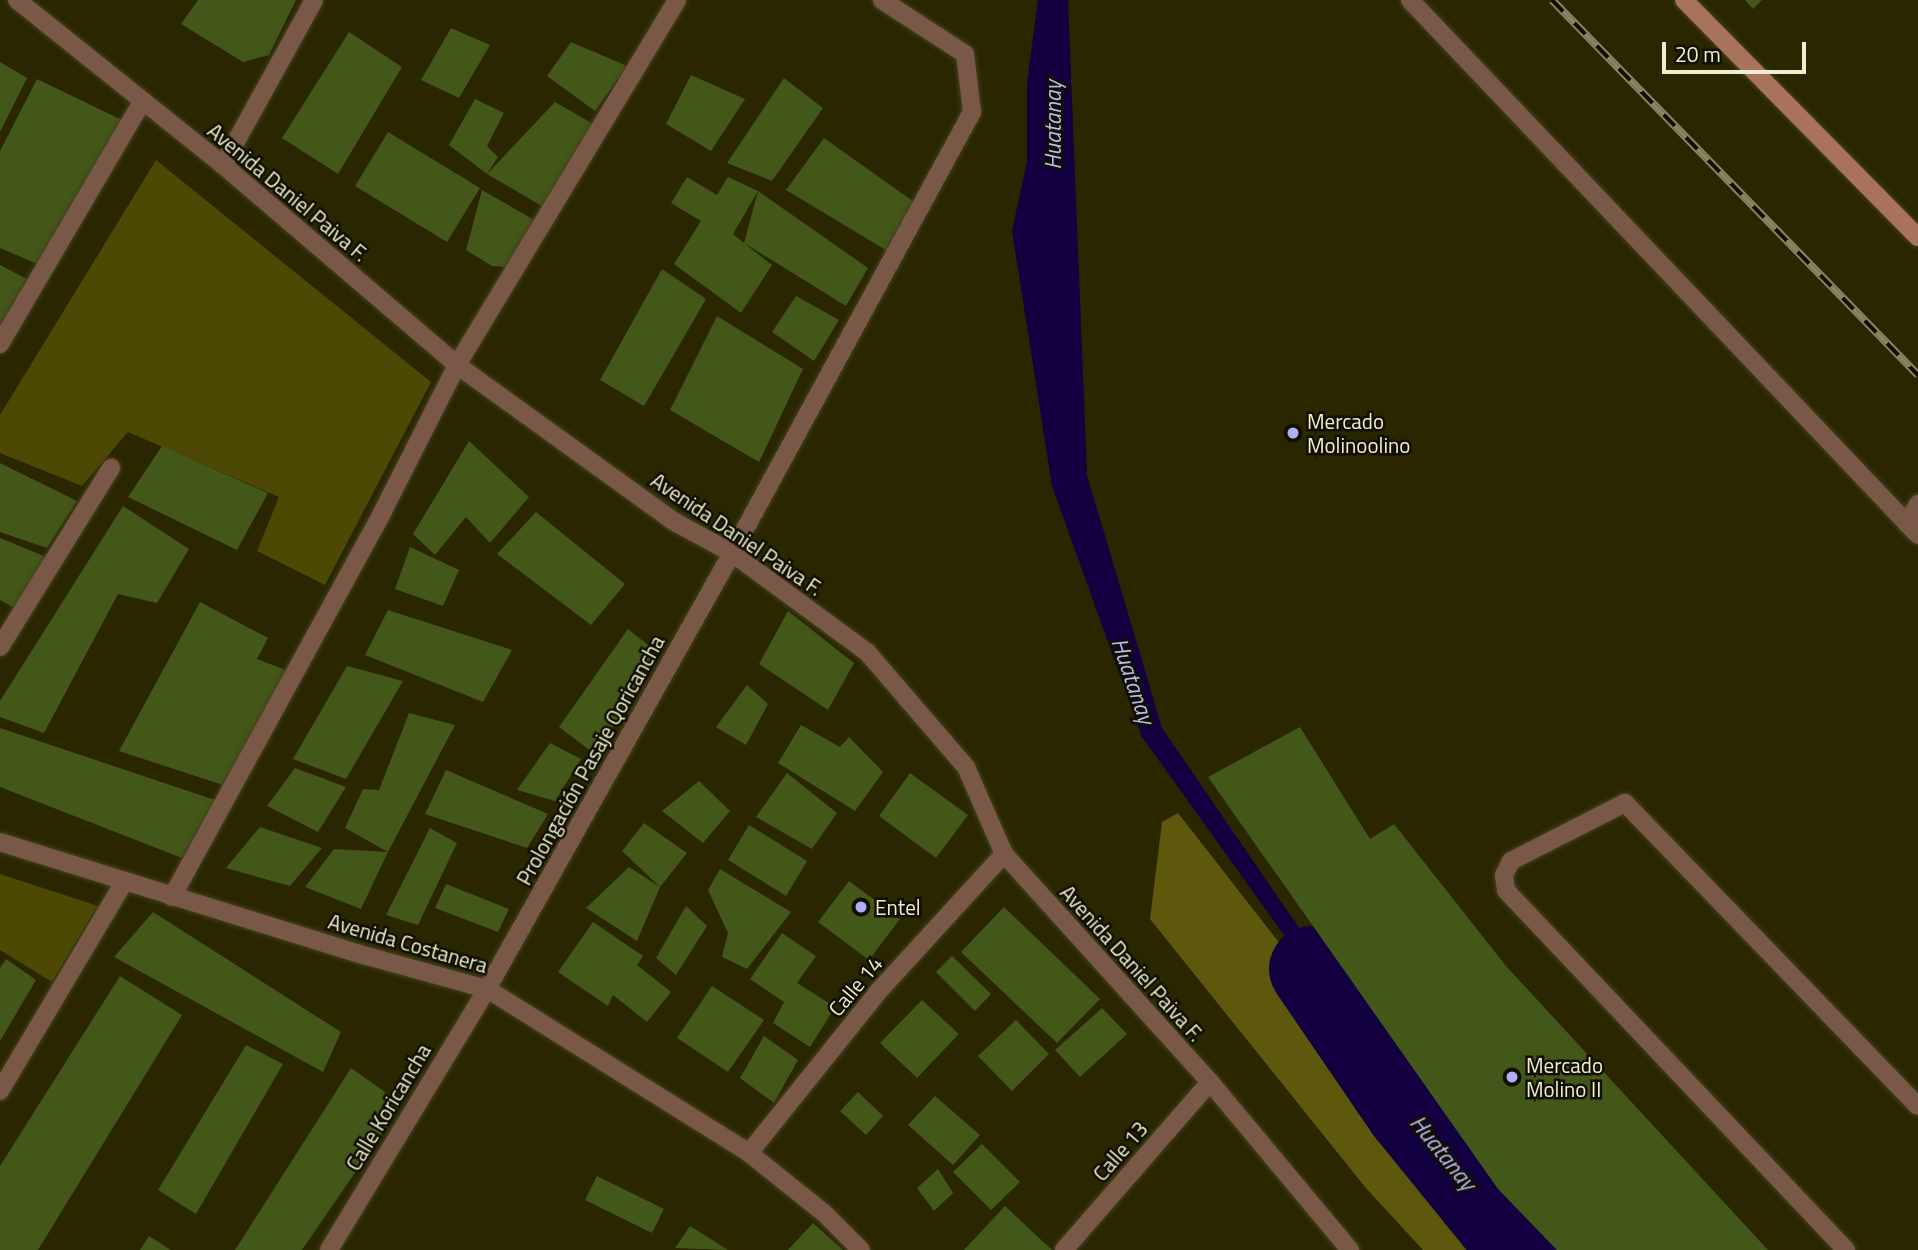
<!DOCTYPE html>
<meta charset="utf-8">
<style>
body{margin:0}
#map{position:relative;width:1918px;height:1250px;overflow:hidden;background:#292600;font-family:"Titillium Web",sans-serif}
div>[style]{position:absolute}
.green>*{inset:0;background:#4d4905}
.forest>*{inset:0;background:#5d580b}
.water>*{inset:0;background:#130041}
.river>*{height:86px;margin:-43px;padding:0 43px;transform-origin:43px;border-radius:43px;background:#130041}
.building>*{inset:0;background:#435718}
.roads{filter:drop-shadow(0 0 2px #45421e) drop-shadow(0 0 2px #45421e)}
.street>*{height:18px;margin:-9px;padding:0 9px;transform-origin:9px;border-radius:9px;background:#7a5848}
.secondary>*{height:18px;margin:-9px;padding:0 9px;transform-origin:9px;border-radius:9px;background:#a9735b}
.rail>*{height:8px;margin-top:-4px;transform-origin:0;background:repeating-linear-gradient(90deg,#110f00 0 16px,#878564 0 32px);box-sizing:border-box;border-block:2px solid #878564}
.dots>*{width:19px;height:19px;translate:-50% -50%;box-sizing:border-box;border:4px solid #110f00;border-radius:50%}
span{translate:-50% -50%;white-space:nowrap;text-align:center;line-height:1.15;-webkit-text-stroke:5px #110f00;paint-order:stroke}
.street-label{font-size:21px;color:#efeed3}
.poi-label{font-size:21px;color:#efeed3}
.left{translate:0 -50%;text-align:left}
.water-label{font-size:23px;color:#bbbaf8;font-style:italic}
.scale{position:absolute;left:1662px;top:42px;width:144px;height:32px;box-sizing:border-box;border:4px solid #efeed3;border-top:0;padding-left:9px;font-size:21px;line-height:24px;white-space:nowrap;color:#efeed3;-webkit-text-stroke:5px #110f00;paint-order:stroke}
</style>
<div id="map">
<div class="green">
<div style="clip-path:polygon(156px 160px,431px 382px,325px 585px,257px 551px,279px 497px,128px 432px,82px 486px,0 453px,0 415px)"></div>
<div style="clip-path:polygon(0 874px,98px 906px,52px 982px,0 950px)"></div>
</div>
<div class="forest">
<div style="clip-path:polygon(1178px 813px,1291px 958px,1385px 1103px,1464px 1206px,1504px 1250px,1423px 1250px,1365px 1187px,1150px 919px,1162px 822px)"></div>
</div>
<div class="water">
<div style="clip-path:polygon(1038px 0,1068px 0,1087px 475px,1162px 728px,1461px 1164px,1543px 1250px,1510px 1250px,1142px 737px,1052px 486px,1012px 231px,1027px 161px,1027px 83px)"></div>
</div>
<div class="river">
<div style="left:1312px;top:969px;width:172px;rotate:55.7deg"></div>
<div style="left:1409px;top:1111px;width:179px;rotate:50.9deg"></div>
</div>
<div class="building">
<div style="clip-path:polygon(198px 0,296px 0,269px 55px,243px 62px,181px 24px)"></div>
<div style="clip-path:polygon(1745px 0,1762px 0,1753px 9px)"></div>
<div style="clip-path:polygon(451px 28px,490px 45px,459px 98px,421px 80px)"></div>
<div style="clip-path:polygon(349px 32px,402px 67px,338px 174px,282px 138px)"></div>
<div style="clip-path:polygon(571px 42px,627px 66px,595px 111px,547px 76px)"></div>
<div style="clip-path:polygon(0 62px,27px 78px,0 132px)"></div>
<div style="clip-path:polygon(691px 75px,745px 99px,711px 151px,666px 124px)"></div>
<div style="clip-path:polygon(784px 78px,823px 108px,772px 181px,727px 163px)"></div>
<div style="clip-path:polygon(37px 79px,122px 120px,40px 265px,0 248px,0 151px)"></div>
<div style="clip-path:polygon(475px 99px,504px 113px,487px 146px,498px 157px,487px 174px,449px 145px)"></div>
<div style="clip-path:polygon(555px 102px,595px 125px,545px 208px,487px 174px)"></div>
<div style="clip-path:polygon(388px 132px,480px 188px,447px 242px,355px 186px)"></div>
<div style="clip-path:polygon(824px 138px,914px 202px,889px 252px,786px 190px)"></div>
<div style="clip-path:polygon(evenodd,687px 177px,717px 195px,728px 177px,758px 191px,868px 268px,846px 306px,744px 243px,772px 265px,741px 313px,674px 264px,701px 221px,671px 203px,687px 177px,758px 191px,744px 243px,733px 234px,758px 191px)"></div>
<div style="clip-path:polygon(482px 190px,536px 221px,508px 267px,492px 266px,466px 250px)"></div>
<div style="clip-path:polygon(0 265px,27px 279px,0 327px)"></div>
<div style="clip-path:polygon(662px 269px,706px 299px,644px 406px,600px 380px)"></div>
<div style="clip-path:polygon(796px 296px,839px 320px,814px 361px,772px 332px)"></div>
<div style="clip-path:polygon(717px 316px,803px 369px,759px 462px,670px 410px)"></div>
<div style="clip-path:polygon(469px 441px,529px 497px,490px 543px,466px 517px,435px 555px,413px 534px)"></div>
<div style="clip-path:polygon(162px 446px,268px 493px,237px 550px,128px 497px)"></div>
<div style="clip-path:polygon(0 463px,77px 501px,47px 548px,0 532px)"></div>
<div style="clip-path:polygon(123px 506px,189px 549px,157px 603px,118px 594px,44px 733px,0 717px,0 701px)"></div>
<div style="clip-path:polygon(536px 512px,625px 584px,591px 625px,497px 554px)"></div>
<div style="clip-path:polygon(0 538px,46px 557px,14px 608px,0 600px)"></div>
<div style="clip-path:polygon(410px 547px,459px 570px,443px 606px,395px 589px)"></div>
<div style="clip-path:polygon(200px 602px,268px 638px,257px 659px,291px 672px,226px 786px,119px 751px)"></div>
<div style="clip-path:polygon(388px 610px,512px 650px,483px 702px,365px 655px)"></div>
<div style="clip-path:polygon(788px 611px,854px 663px,828px 710px,759px 664px)"></div>
<div style="clip-path:polygon(628px 629px,658px 653px,596px 755px,559px 727px)"></div>
<div style="clip-path:polygon(347px 666px,403px 681px,346px 779px,293px 759px)"></div>
<div style="clip-path:polygon(747px 685px,768px 704px,746px 745px,716px 727px)"></div>
<div style="clip-path:polygon(409px 713px,455px 725px,388px 852px,345px 828px,363px 789px,379px 790px)"></div>
<div style="clip-path:polygon(801px 725px,840px 747px,849px 737px,883px 772px,855px 811px,778px 763px)"></div>
<div style="clip-path:polygon(1300px 727px,1370px 839px,1394px 824px,1506px 966px,1768px 1250px,1557px 1250px,1498px 1189px,1208px 777px)"></div>
<div style="clip-path:polygon(0 728px,215px 800px,182px 858px,0 787px)"></div>
<div style="clip-path:polygon(550px 743px,581px 759px,555px 801px,517px 790px)"></div>
<div style="clip-path:polygon(295px 768px,346px 787px,318px 832px,267px 806px)"></div>
<div style="clip-path:polygon(446px 770px,548px 814px,527px 848px,425px 814px)"></div>
<div style="clip-path:polygon(787px 773px,837px 813px,812px 849px,756px 817px)"></div>
<div style="clip-path:polygon(910px 773px,968px 815px,936px 858px,879px 816px)"></div>
<div style="clip-path:polygon(699px 781px,730px 811px,703px 843px,662px 811px)"></div>
<div style="clip-path:polygon(644px 823px,687px 853px,660px 887px,637px 941px,586px 908px,629px 867px,660px 887px,622px 851px)"></div>
<div style="clip-path:polygon(749px 825px,807px 861px,786px 896px,728px 860px)"></div>
<div style="clip-path:polygon(260px 827px,322px 848px,290px 886px,226px 868px)"></div>
<div style="clip-path:polygon(430px 828px,457px 843px,418px 925px,386px 915px)"></div>
<div style="clip-path:polygon(334px 849px,388px 852px,361px 909px,305px 887px)"></div>
<div style="clip-path:polygon(720px 869px,791px 912px,747px 969px,722px 957px,728px 933px,708px 890px)"></div>
<div style="clip-path:polygon(849px 881px,900px 919px,869px 960px,818px 922px)"></div>
<div style="clip-path:polygon(446px 884px,509px 909px,498px 932px,435px 908px)"></div>
<div style="clip-path:polygon(686px 906px,707px 926px,676px 975px,656px 958px)"></div>
<div style="clip-path:polygon(1004px 907px,1100px 999px,1057px 1043px,961px 952px)"></div>
<div style="clip-path:polygon(153px 912px,341px 1032px,323px 1072px,114px 957px)"></div>
<div style="clip-path:polygon(593px 922px,643px 956px,637px 965px,671px 992px,647px 1022px,613px 995px,608px 1006px,558px 972px)"></div>
<div style="clip-path:polygon(782px 933px,816px 956px,797px 983px,835px 1007px,810px 1047px,773px 1023px,784px 1002px,750px 979px)"></div>
<div style="clip-path:polygon(952px 956px,991px 994px,975px 1011px,936px 972px)"></div>
<div style="clip-path:polygon(6px 959px,36px 980px,0 1041px,0 968px)"></div>
<div style="clip-path:polygon(120px 976px,182px 1015px,38px 1250px,0 1250px,0 1166px)"></div>
<div style="clip-path:polygon(712px 986px,764px 1020px,728px 1072px,677px 1038px)"></div>
<div style="clip-path:polygon(922px 1000px,959px 1034px,917px 1078px,880px 1043px)"></div>
<div style="clip-path:polygon(1102px 1008px,1127px 1034px,1080px 1077px,1055px 1050px)"></div>
<div style="clip-path:polygon(1016px 1020px,1049px 1054px,1012px 1091px,978px 1056px)"></div>
<div style="clip-path:polygon(764px 1036px,798px 1060px,774px 1103px,740px 1078px)"></div>
<div style="clip-path:polygon(246px 1045px,283px 1064px,196px 1214px,158px 1190px)"></div>
<div style="clip-path:polygon(351px 1068px,402px 1104px,302px 1250px,235px 1250px)"></div>
<div style="clip-path:polygon(858px 1092px,883px 1116px,866px 1135px,840px 1111px)"></div>
<div style="clip-path:polygon(935px 1096px,980px 1135px,953px 1165px,908px 1125px)"></div>
<div style="clip-path:polygon(982px 1144px,1020px 1182px,991px 1210px,953px 1172px)"></div>
<div style="clip-path:polygon(938px 1169px,953px 1193px,934px 1211px,917px 1188px)"></div>
<div style="clip-path:polygon(597px 1176px,664px 1209px,652px 1233px,585px 1200px)"></div>
<div style="clip-path:polygon(1005px 1206px,1052px 1250px,964px 1250px)"></div>
<div style="clip-path:polygon(813px 1223px,843px 1250px,788px 1250px)"></div>
<div style="clip-path:polygon(690px 1226px,728px 1250px,675px 1248px)"></div>
<div style="clip-path:polygon(149px 1236px,171px 1250px,140px 1250px)"></div>
</div>
<div class="roads">
<div class="street">
<div style="left:17px;top:0;width:264px;rotate:38.7deg"></div>
<div style="left:223px;top:165px;width:308px;rotate:40.5deg"></div>
<div style="left:457px;top:365px;width:266px;rotate:35.8deg"></div>
<div style="left:673px;top:521px;width:67px;rotate:28.5deg"></div>
<div style="left:732px;top:553px;width:167px;rotate:36.3deg"></div>
<div style="left:867px;top:652px;width:152px;rotate:49.3deg"></div>
<div style="left:966px;top:767px;width:95px;rotate:66.4deg"></div>
<div style="left:1004px;top:854px;width:307px;rotate:47.9deg"></div>
<div style="left:1210px;top:1082px;width:219px;rotate:50.2deg"></div>
<div style="left:1410px;top:0;width:738px;rotate:46.48deg"></div>
<div style="left:223px;top:165px;width:188px;rotate:-61.1deg"></div>
<div style="left:0;top:344px;width:281px;rotate:-59.6deg"></div>
<div style="left:1907px;top:524px;width:23px;rotate:-61deg"></div>
<div style="left:0;top:647px;width:211px;rotate:-58.2deg"></div>
<div style="left:0;top:842px;width:384px;rotate:17.3deg"></div>
<div style="left:367px;top:956px;width:124px;rotate:15.4deg"></div>
<div style="left:487px;top:989px;width:309px;rotate:32deg"></div>
<div style="left:749px;top:1153px;width:96px;rotate:38.7deg"></div>
<div style="left:824px;top:1213px;width:52px;rotate:45deg"></div>
<div style="left:172px;top:897px;width:438px;rotate:-61.3deg"></div>
<div style="left:382px;top:513px;width:166px;rotate:-63.1deg"></div>
<div style="left:457px;top:365px;width:426px;rotate:-58.9deg"></div>
<div style="left:0;top:1091px;width:243px;rotate:-59.3deg"></div>
<div style="left:749px;top:1153px;width:205px;rotate:-51.3deg"></div>
<div style="left:877px;top:993px;width:188px;rotate:-47.6deg"></div>
<div style="left:329px;top:1250px;width:305px;rotate:-58.8deg"></div>
<div style="left:487px;top:989px;width:500px;rotate:-60.67deg"></div>
<div style="left:732px;top:553px;width:502px;rotate:-61.44deg"></div>
<div style="left:972px;top:112px;width:58px;rotate:-96.9deg"></div>
<div style="left:965px;top:54px;width:99px;rotate:-147deg"></div>
<div style="left:1064px;top:1250px;width:223px;rotate:-49deg"></div>
<div style="left:1846px;top:1250px;width:495px;rotate:-133.4deg"></div>
<div style="left:1506px;top:890px;width:15px;rotate:-98deg"></div>
<div style="left:1504px;top:875px;width:16px;rotate:-63deg"></div>
<div style="left:1511px;top:861px;width:128px;rotate:-27deg"></div>
<div style="left:1625px;top:803px;width:421px;rotate:46deg"></div>
</div>
<div class="secondary">
<div style="left:1684px;top:0;width:333px;rotate:45.4deg"></div>
</div>
</div>
<div class="rail">
<div style="left:1552px;top:0;width:524px;rotate:45.7deg"></div>
</div>
<div class="dots">
<div style="left:1293px;top:433px;background:#b0aefa"></div>
<div style="left:861px;top:907px;background:#b0aefa"></div>
<div style="left:1512px;top:1077px;background:#b0aefa"></div>
</div>
<div class="street-label">
<span style="left:288px;top:192px;rotate:40deg">Avenida Daniel Paiva F.</span>
<span style="left:737px;top:534px;rotate:34deg">Avenida Daniel Paiva F.</span>
<span style="left:590px;top:760px;rotate:-61deg">Prolongación Pasaje Qoricancha</span>
<span style="left:408px;top:943px;rotate:16deg">Avenida Costanera</span>
<span style="left:1132px;top:963px;rotate:48deg">Avenida Daniel Paiva F.</span>
<span style="left:855px;top:986px;rotate:-50deg">Calle 14</span>
<span style="left:388px;top:1107px;rotate:-59deg">Calle Koricancha</span>
<span style="left:1120px;top:1151px;rotate:-49deg">Calle 13</span>
</div>
<div class="poi-label">
<span class="left" style="left:1307px;top:433px">Mercado<br>Molinoolino</span>
<span class="left" style="left:875px;top:907px">Entel</span>
<span class="left" style="left:1526px;top:1077px">Mercado<br>Molino II</span>
</div>
<div class="water-label">
<span style="left:1053px;top:125px;rotate:-90deg">Huatanay</span>
<span style="left:1133px;top:681px;rotate:71deg">Huatanay</span>
<span style="left:1443px;top:1153px;rotate:51deg">Huatanay</span>
</div>
<div class="scale">20 m</div>
</div>
